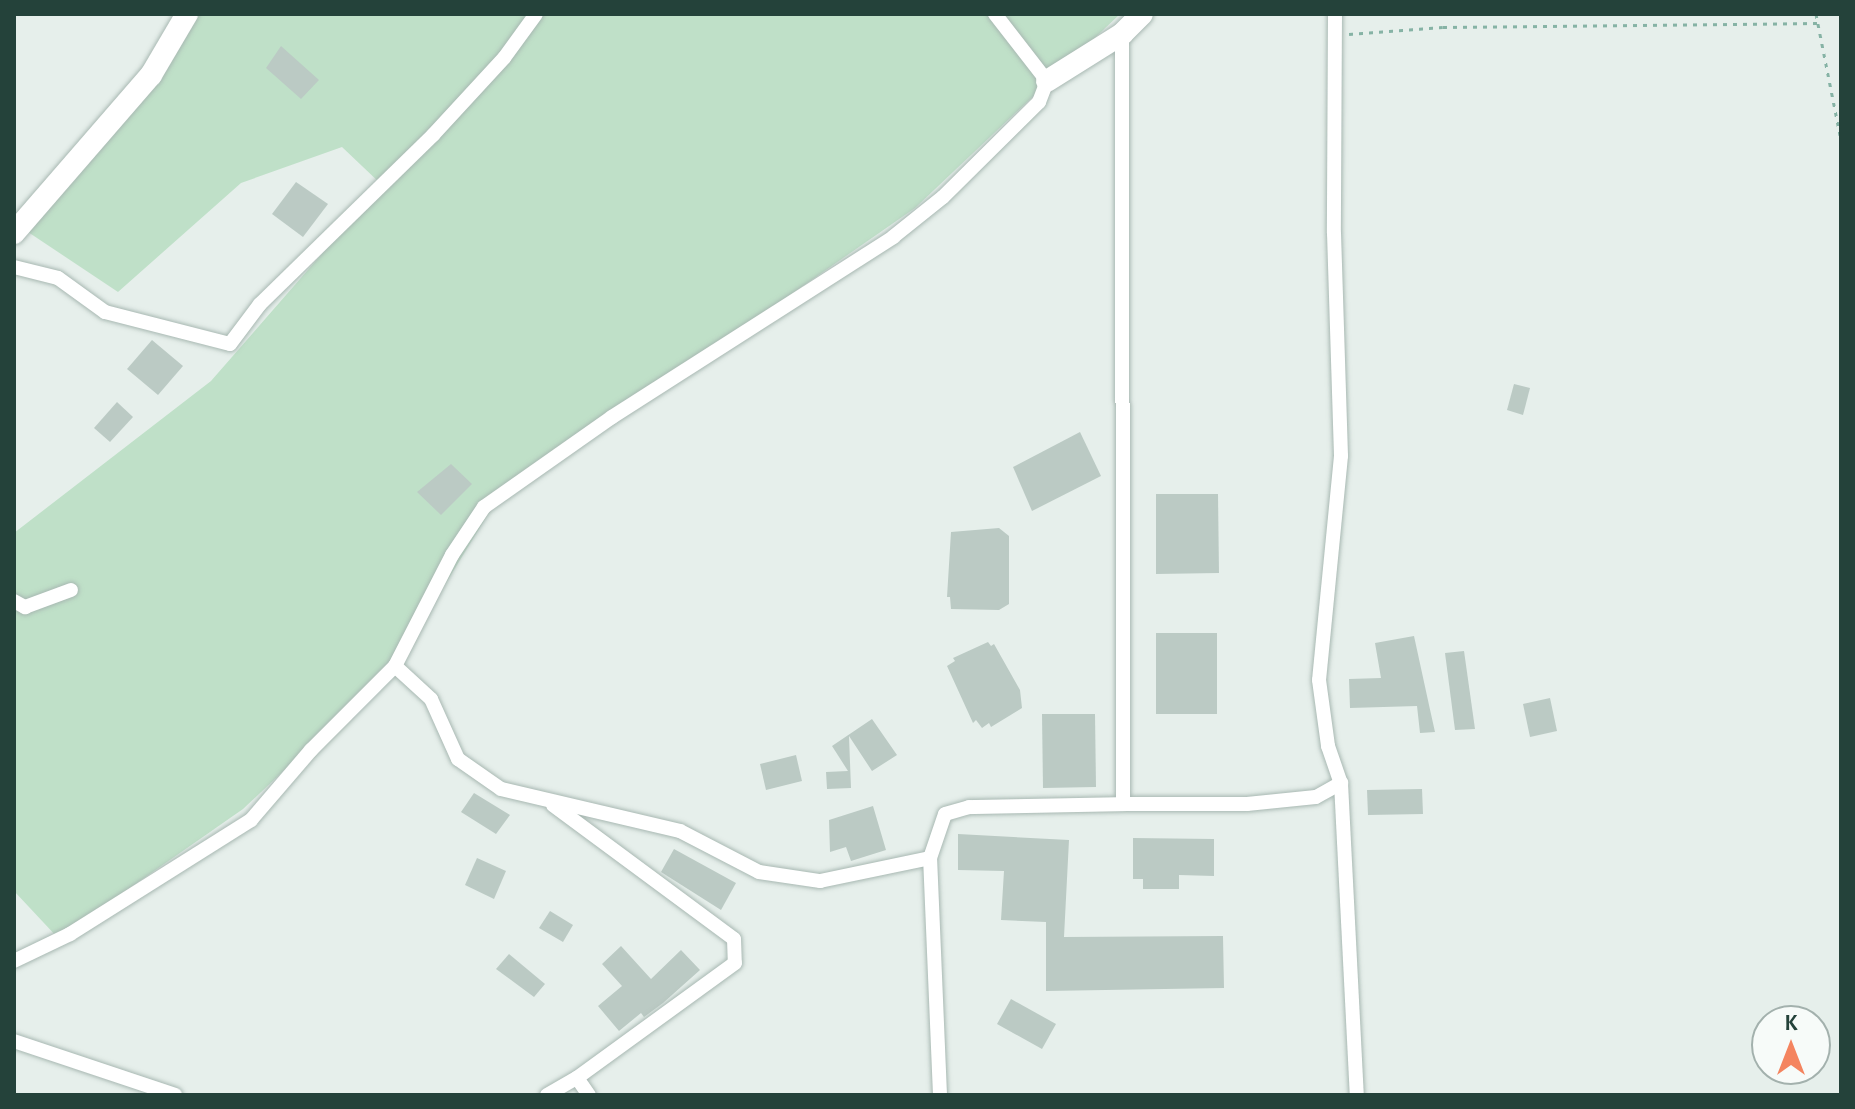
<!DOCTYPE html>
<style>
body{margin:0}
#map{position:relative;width:1855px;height:1109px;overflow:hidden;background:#e6efeb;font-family:"Alegreya Sans",sans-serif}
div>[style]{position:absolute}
.green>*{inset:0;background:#bfe0c8}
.building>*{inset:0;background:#bbcac4}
.path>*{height:3px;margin-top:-1.5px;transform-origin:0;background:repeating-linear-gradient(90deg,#86b3a5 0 4px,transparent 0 10px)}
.roads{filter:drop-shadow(0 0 2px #a8b8b2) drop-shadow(0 0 2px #a8b8b2)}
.street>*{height:14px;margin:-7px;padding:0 7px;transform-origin:7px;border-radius:7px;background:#fff}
.secondary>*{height:22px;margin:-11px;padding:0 11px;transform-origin:11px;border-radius:11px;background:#fff}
span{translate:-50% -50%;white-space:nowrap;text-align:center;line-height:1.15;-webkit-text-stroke:8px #f7fbf9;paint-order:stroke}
.frame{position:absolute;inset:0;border:16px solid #24423a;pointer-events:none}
.north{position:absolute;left:1751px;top:1005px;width:80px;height:80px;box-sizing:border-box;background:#f7fbf9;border:2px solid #a3b1ad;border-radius:50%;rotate:0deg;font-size:22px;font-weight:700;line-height:32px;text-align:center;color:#24423a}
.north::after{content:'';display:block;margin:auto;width:28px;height:36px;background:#f4845f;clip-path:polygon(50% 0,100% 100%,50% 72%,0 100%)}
</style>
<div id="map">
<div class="green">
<div style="clip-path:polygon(181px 14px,1120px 14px,915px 208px,498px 498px,395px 666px,243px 809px,58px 938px,14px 891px,14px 533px,211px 381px,382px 185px,342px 147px,241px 183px,118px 292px,19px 226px,177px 37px)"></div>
</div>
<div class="building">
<div style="clip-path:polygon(281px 46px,319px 80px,301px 99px,266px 68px)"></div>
<div style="clip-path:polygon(296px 182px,328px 204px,303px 237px,272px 214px)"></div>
<div style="clip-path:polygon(152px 340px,183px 366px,158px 395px,127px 369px)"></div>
<div style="clip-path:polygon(1514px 384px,1530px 388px,1523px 415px,1507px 410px)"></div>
<div style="clip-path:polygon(117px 402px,133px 417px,110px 442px,94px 428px)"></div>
<div style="clip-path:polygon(1080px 432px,1101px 476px,1032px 511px,1013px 467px)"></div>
<div style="clip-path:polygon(451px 464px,472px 484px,441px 515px,417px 492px)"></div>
<div style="clip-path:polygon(1156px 494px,1218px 494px,1219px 573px,1156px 574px)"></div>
<div style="clip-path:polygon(999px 528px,1009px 536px,1009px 604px,999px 610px,951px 609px,950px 597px,947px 597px,951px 532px)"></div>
<div style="clip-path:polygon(1156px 633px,1217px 633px,1217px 714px,1156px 714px)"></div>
<div style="clip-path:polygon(1414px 636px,1429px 705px,1435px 732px,1420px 733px,1417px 706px,1350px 708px,1349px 679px,1381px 678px,1375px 643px)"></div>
<div style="clip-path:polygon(988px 642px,991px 646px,994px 644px,1020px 690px,1022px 708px,991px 727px,989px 723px,982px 728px,976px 720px,973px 723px,947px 666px,955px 661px,953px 658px)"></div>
<div style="clip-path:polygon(1464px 651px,1475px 729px,1455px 730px,1445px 653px)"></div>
<div style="clip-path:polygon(1550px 698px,1557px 731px,1530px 737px,1523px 704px)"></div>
<div style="clip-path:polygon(1042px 714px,1095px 714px,1096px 787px,1043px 788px)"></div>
<div style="clip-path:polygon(872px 719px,897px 755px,872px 771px,849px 736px,851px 788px,827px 789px,826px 772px,848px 771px,832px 746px)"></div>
<div style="clip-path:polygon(796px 755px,802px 781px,766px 790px,760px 764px)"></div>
<div style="clip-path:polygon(1422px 789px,1423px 814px,1368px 815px,1367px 790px)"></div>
<div style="clip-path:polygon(474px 793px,510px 815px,496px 834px,461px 812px)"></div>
<div style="clip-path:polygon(873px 806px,886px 850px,851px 861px,846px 847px,830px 852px,829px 820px)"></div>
<div style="clip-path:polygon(958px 834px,1069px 840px,1064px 937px,1223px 936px,1224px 988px,1046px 991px,1046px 922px,1001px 920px,1004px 871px,958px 870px)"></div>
<div style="clip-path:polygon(1133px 838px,1214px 839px,1214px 876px,1179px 875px,1179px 889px,1143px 889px,1143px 879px,1133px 879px)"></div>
<div style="clip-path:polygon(674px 849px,736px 883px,721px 910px,661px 872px)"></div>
<div style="clip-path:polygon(477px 858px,506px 871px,494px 899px,465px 885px)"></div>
<div style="clip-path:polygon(550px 911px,573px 925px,563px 942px,539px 928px)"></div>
<div style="clip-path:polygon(621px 946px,651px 979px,681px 950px,700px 970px,663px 1003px,644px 1017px,641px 1013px,619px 1031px,598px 1006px,622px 986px,602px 964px)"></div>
<div style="clip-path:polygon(509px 954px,545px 984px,534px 997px,496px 969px)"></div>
<div style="clip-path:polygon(1011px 999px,1056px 1024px,1042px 1049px,997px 1024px)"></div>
</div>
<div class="path">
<div style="left:1816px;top:14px;width:128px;rotate:78.8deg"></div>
<div style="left:1349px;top:34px;width:94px;rotate:-4.3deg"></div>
<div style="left:1443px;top:27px;width:374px;rotate:-0.6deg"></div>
</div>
<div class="roads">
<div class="street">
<div style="left:1335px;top:14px;width:219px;rotate:90.3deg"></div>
<div style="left:1334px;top:233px;width:223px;rotate:88.2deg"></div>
<div style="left:1341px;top:456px;width:225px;rotate:95.6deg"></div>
<div style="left:1319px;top:680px;width:67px;rotate:82.2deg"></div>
<div style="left:1328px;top:746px;width:39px;rotate:71deg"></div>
<div style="left:1341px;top:783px;width:312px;rotate:87.1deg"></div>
<div style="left:14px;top:267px;width:45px;rotate:14deg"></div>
<div style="left:58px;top:278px;width:58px;rotate:35.9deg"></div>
<div style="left:105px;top:312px;width:129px;rotate:14.4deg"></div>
<div style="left:230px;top:344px;width:50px;rotate:-53.1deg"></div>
<div style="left:260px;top:304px;width:242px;rotate:-44.3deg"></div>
<div style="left:433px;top:135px;width:105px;rotate:-47.3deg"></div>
<div style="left:504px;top:58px;width:54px;rotate:-54deg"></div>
<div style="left:14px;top:601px;width:13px;rotate:29deg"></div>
<div style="left:25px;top:607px;width:49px;rotate:-20.3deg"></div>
<div style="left:395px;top:666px;width:49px;rotate:42.5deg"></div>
<div style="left:431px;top:699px;width:66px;rotate:65.8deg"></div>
<div style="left:458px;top:759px;width:52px;rotate:34.9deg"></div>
<div style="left:501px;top:789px;width:184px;rotate:13.2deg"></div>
<div style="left:680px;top:831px;width:89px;rotate:27.4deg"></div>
<div style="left:759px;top:872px;width:62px;rotate:8.4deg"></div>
<div style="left:820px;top:881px;width:112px;rotate:-11.8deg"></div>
<div style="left:1123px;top:804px;width:124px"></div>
<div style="left:1247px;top:804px;width:69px;rotate:-5.8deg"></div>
<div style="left:1316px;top:797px;width:29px;rotate:-29deg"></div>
<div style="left:553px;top:805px;width:225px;rotate:36.5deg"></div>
<div style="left:734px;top:939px;width:24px;rotate:88deg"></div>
<div style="left:735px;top:963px;width:195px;rotate:144deg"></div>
<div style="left:577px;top:1078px;width:21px;rotate:55deg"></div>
<div style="left:14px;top:961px;width:62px;rotate:-25.7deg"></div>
<div style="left:70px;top:934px;width:214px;rotate:-32.2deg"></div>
<div style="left:251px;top:820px;width:92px;rotate:-49.4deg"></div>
<div style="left:311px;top:750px;width:119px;rotate:-45deg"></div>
<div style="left:395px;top:666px;width:125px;rotate:-62.8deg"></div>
<div style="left:452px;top:555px;width:58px;rotate:-56.3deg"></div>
<div style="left:484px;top:507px;width:156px;rotate:-35.1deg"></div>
<div style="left:612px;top:417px;width:334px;rotate:-32.6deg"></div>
<div style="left:893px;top:237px;width:64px;rotate:-38.7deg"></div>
<div style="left:943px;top:197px;width:135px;rotate:-44.7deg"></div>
<div style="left:1039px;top:102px;width:22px;rotate:-69deg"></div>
<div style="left:1047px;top:81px;width:85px;rotate:-127.8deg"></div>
<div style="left:14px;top:1041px;width:170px;rotate:18.5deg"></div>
<div style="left:547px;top:1095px;width:34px;rotate:-30deg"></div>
<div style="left:940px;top:1095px;width:237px;rotate:-92.4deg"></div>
<div style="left:930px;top:858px;width:46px;rotate:-71.2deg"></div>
<div style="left:945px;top:814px;width:25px;rotate:-16deg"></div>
<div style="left:969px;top:807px;width:154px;rotate:-1.1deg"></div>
<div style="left:1123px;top:804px;width:770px;rotate:-90.07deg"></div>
</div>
<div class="secondary">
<div style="left:1047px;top:81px;width:89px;rotate:-32.1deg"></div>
<div style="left:1122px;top:34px;width:28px;rotate:-45deg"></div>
<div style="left:14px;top:233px;width:209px;rotate:-49.1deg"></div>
<div style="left:151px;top:75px;width:71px;rotate:-59.5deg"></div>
</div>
</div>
<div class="frame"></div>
<div class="north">K</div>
</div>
